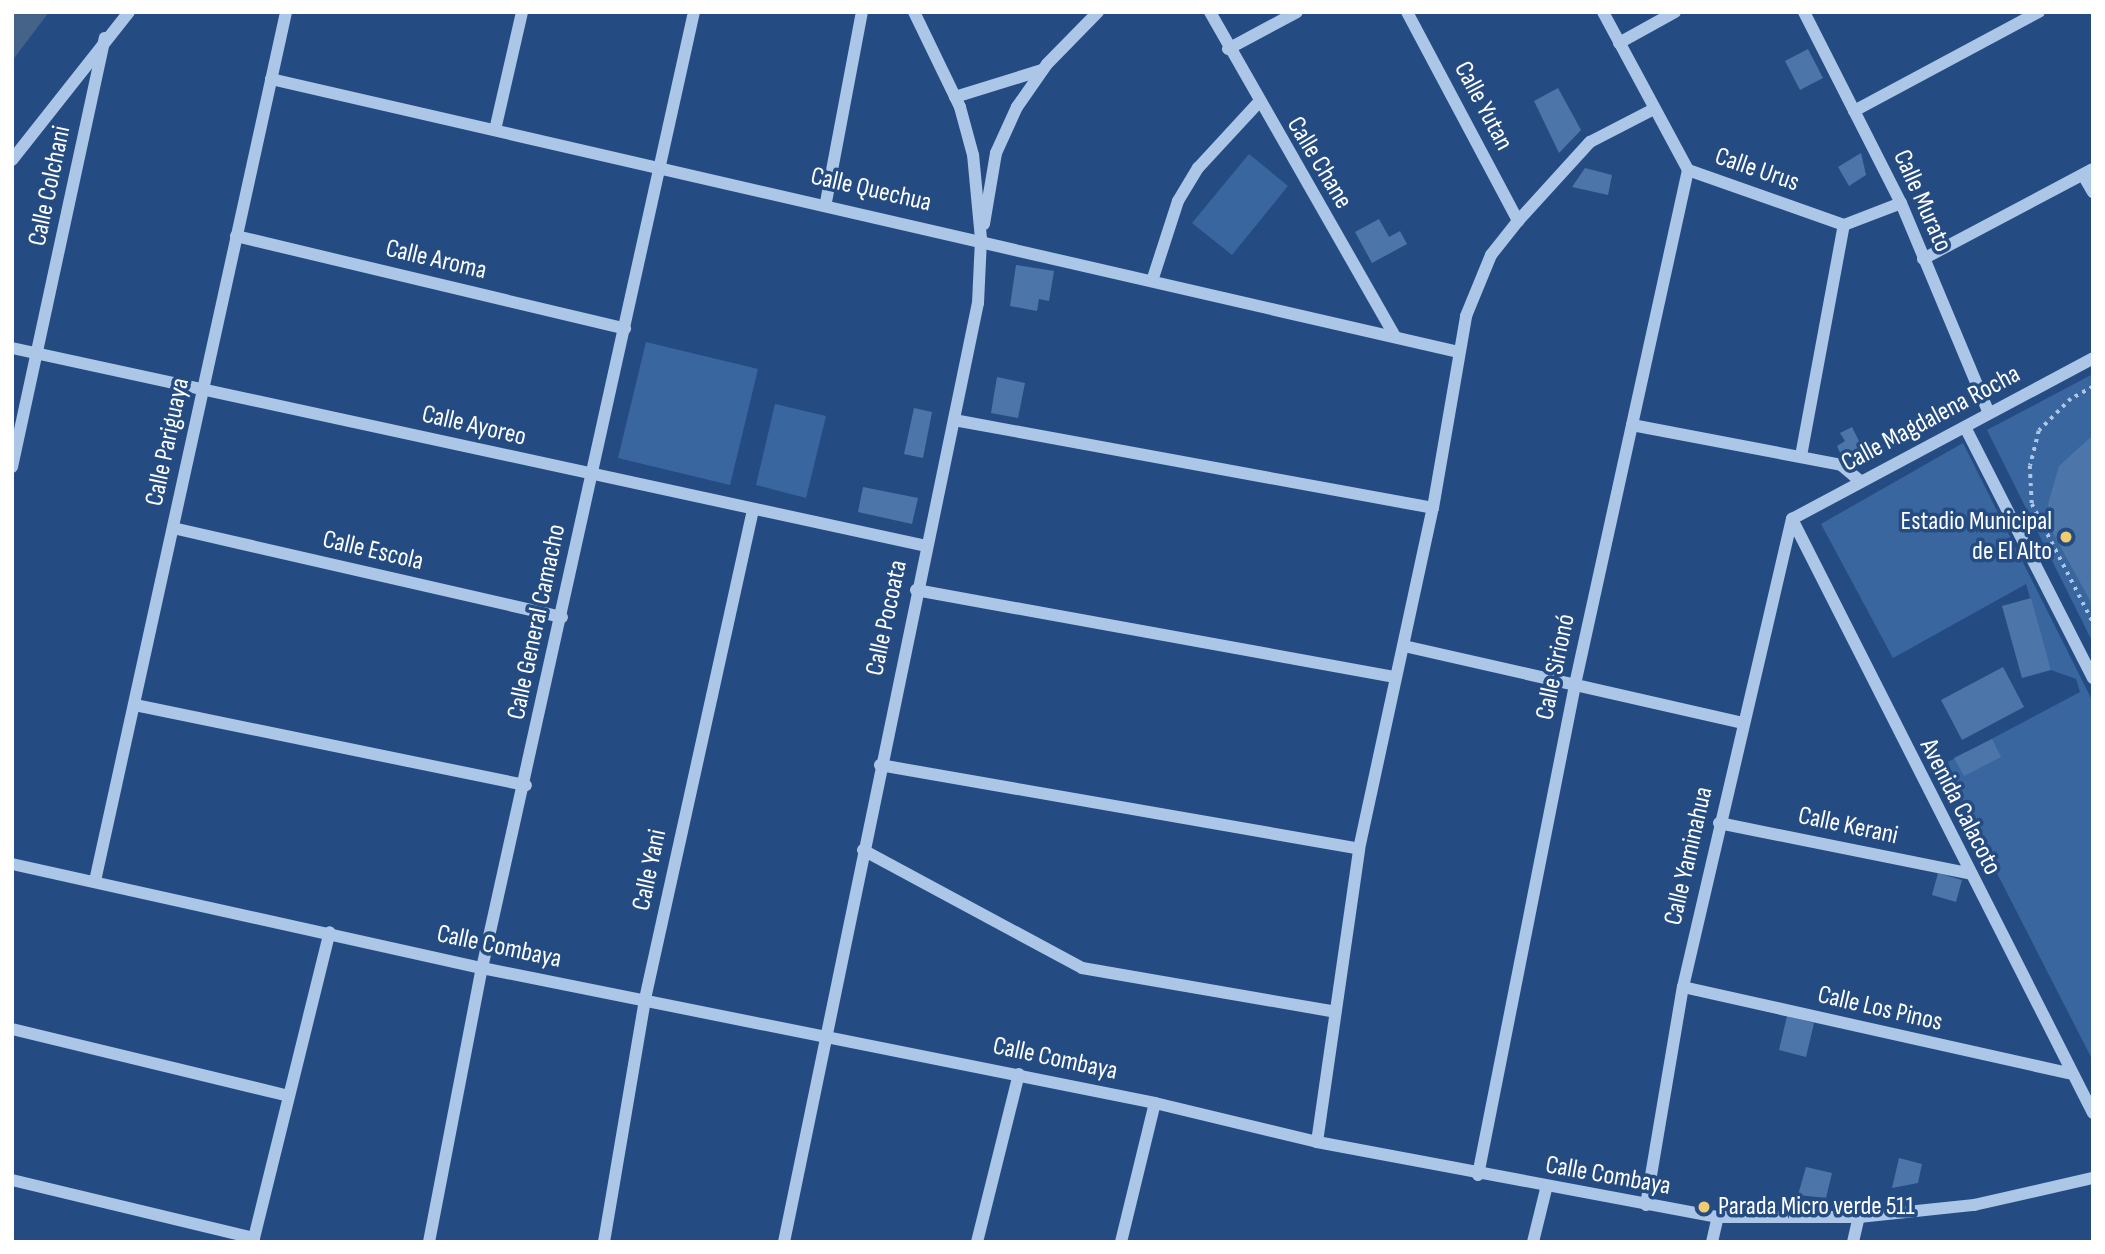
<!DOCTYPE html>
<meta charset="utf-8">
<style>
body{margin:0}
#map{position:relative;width:2105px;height:1254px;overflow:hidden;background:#244c82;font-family:"Sofia Sans Condensed",sans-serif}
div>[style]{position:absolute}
.green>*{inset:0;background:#39669f}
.water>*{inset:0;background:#456389}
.building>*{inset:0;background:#4c76aa}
.path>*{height:3.5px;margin-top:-1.75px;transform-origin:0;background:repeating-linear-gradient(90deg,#acc6e7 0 3.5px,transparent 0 8.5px)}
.minor>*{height:12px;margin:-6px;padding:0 6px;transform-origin:6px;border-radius:6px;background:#acc6e7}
.dots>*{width:19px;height:19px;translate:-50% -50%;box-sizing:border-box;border:4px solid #244c82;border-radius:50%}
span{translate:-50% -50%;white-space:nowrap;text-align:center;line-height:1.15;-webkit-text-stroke:7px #244c82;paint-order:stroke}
.street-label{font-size:26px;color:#fff}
.poi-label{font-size:26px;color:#fff}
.right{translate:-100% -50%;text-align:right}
.left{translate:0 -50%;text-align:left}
.frame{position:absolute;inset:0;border:14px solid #fff;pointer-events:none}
</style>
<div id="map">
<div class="green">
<div style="clip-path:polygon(1249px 154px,1288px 186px,1232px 255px,1192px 223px)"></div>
<div style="clip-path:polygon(646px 342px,758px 369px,730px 485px,618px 458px)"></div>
<div style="clip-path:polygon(2093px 374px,2093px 643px,1987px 430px)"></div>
<div style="clip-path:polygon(775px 404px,826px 416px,806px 498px,756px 485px)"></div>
<div style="clip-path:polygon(1963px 443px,2093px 702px,2093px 1061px,1958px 797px,1948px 762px,2080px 692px,2076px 679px,2051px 670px,2026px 584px,1893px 658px,1821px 524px)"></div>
</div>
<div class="water">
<div style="clip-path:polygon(12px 12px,49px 12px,12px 61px)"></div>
</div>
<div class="building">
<div style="clip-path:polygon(1808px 49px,1823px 78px,1800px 90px,1785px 61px)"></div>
<div style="clip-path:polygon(1558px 88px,1581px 130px,1559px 153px,1534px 101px)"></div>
<div style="clip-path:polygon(1861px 153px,1866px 175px,1849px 186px,1838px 167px)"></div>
<div style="clip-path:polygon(1585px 168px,1612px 175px,1608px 195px,1572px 187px)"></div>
<div style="clip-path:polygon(1379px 219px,1389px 237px,1400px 231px,1407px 244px,1372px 263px,1355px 232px)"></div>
<div style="clip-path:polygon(1016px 265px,1054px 271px,1049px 301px,1039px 299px,1037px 311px,1010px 306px)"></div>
<div style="clip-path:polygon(997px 377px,1025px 383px,1018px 418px,991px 413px)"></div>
<div style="clip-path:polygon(914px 408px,932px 412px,923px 458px,904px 454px)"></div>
<div style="clip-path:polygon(1852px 427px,1863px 449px,1843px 459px,1837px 446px,1845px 441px,1840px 433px)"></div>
<div style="clip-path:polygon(2093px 435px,2093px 606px,2053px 533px,2048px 504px,2059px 466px)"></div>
<div style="clip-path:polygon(863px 487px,918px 498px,912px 524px,858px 512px)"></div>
<div style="clip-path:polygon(2031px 598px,2051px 670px,2022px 678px,2002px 606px)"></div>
<div style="clip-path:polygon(2003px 667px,2024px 707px,1962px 740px,1941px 700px)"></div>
<div style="clip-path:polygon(1992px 739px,2001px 757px,1964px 776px,1954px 758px)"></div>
<div style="clip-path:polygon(1938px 873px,1962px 880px,1956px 902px,1932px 895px)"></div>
<div style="clip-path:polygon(1787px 1016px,1814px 1023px,1806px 1057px,1779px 1050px)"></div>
<div style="clip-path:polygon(1899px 1158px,1922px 1164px,1918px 1183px,1892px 1188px)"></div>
<div style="clip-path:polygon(1806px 1167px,1832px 1173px,1826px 1198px,1798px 1195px)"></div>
</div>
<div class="path">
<div style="left:2093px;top:387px;width:25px;rotate:151deg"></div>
<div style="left:2071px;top:399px;width:45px;rotate:135deg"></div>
<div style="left:2039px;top:431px;width:36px;rotate:104deg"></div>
<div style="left:2030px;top:466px;width:38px;rotate:87deg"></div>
<div style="left:2032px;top:504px;width:133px;rotate:62.7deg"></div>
</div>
<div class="minor">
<div style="left:1210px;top:12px;width:372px;rotate:60.3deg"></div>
<div style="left:1407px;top:12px;width:237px;rotate:62deg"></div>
<div style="left:1603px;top:12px;width:179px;rotate:61.7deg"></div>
<div style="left:1688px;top:170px;width:165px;rotate:19.4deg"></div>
<div style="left:1844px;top:225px;width:61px;rotate:-21.1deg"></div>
<div style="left:1804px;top:12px;width:214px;rotate:63.1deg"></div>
<div style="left:1901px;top:203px;width:228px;rotate:67.3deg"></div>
<div style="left:1619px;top:43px;width:64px;rotate:-29deg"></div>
<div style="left:1228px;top:49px;width:78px;rotate:-28.2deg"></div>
<div style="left:271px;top:79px;width:1218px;rotate:12.95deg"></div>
<div style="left:955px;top:97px;width:91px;rotate:-17.2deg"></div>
<div style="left:1854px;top:111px;width:210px;rotate:-28.2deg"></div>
<div style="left:495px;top:130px;width:121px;rotate:-77.1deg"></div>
<div style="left:12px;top:160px;width:189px;rotate:-51.7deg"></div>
<div style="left:2083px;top:175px;width:20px;rotate:60deg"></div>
<div style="left:826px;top:202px;width:193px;rotate:-79.3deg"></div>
<div style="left:984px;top:224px;width:72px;rotate:-80.4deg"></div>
<div style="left:996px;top:153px;width:51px;rotate:-65.5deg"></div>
<div style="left:1017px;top:107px;width:52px;rotate:-55.1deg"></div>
<div style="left:1047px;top:64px;width:73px;rotate:-45.6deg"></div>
<div style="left:236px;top:236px;width:400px;rotate:13.4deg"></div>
<div style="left:1923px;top:259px;width:192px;rotate:-27.9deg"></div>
<div style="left:1153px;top:278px;width:81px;rotate:-72deg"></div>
<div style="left:1178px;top:201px;width:39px;rotate:-59deg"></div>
<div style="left:1198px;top:168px;width:87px;rotate:-47.3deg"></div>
<div style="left:12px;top:348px;width:935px;rotate:12.22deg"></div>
<div style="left:954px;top:420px;width:487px;rotate:10.4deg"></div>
<div style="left:1632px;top:425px;width:213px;rotate:10.8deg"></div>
<div style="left:1841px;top:465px;width:26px;rotate:40deg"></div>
<div style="left:1965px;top:427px;width:282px;rotate:63deg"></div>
<div style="left:1801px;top:456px;width:235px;rotate:-79.5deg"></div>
<div style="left:12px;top:467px;width:439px;rotate:-77.8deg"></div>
<div style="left:1792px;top:519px;width:666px;rotate:63.13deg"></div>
<div style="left:1792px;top:519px;width:341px;rotate:-28.1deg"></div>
<div style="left:173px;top:528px;width:399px;rotate:12.9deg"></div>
<div style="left:916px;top:590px;width:487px;rotate:10.3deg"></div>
<div style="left:1404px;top:646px;width:347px;rotate:12.8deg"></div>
<div style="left:135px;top:705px;width:399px;rotate:11.6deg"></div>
<div style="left:880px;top:765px;width:486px;rotate:9.9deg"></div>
<div style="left:1719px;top:823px;width:254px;rotate:11.4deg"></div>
<div style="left:863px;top:850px;width:249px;rotate:28.3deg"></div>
<div style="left:1082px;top:968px;width:254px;rotate:9.8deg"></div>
<div style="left:12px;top:864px;width:481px;rotate:12.5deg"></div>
<div style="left:482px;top:968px;width:686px;rotate:11.34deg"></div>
<div style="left:1155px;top:1103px;width:167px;rotate:13.5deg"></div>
<div style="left:1317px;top:1142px;width:408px;rotate:10.6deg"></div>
<div style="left:1718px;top:1217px;width:141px"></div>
<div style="left:1859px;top:1217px;width:116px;rotate:-6deg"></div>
<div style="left:1974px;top:1205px;width:122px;rotate:-12.8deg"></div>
<div style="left:95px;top:881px;width:890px;rotate:-77.6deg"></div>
<div style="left:1683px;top:987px;width:395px;rotate:12.6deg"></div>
<div style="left:12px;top:1029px;width:284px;rotate:13.6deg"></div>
<div style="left:1317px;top:1142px;width:296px;rotate:-81.8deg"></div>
<div style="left:1359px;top:849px;width:349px;rotate:-77.8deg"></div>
<div style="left:1433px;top:508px;width:195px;rotate:-80.2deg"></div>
<div style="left:1466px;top:316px;width:66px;rotate:-67.7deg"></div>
<div style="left:1491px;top:255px;width:43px;rotate:-51.5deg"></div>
<div style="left:1518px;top:221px;width:107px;rotate:-47.7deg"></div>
<div style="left:1590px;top:142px;width:72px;rotate:-27.3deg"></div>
<div style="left:1478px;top:1175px;width:495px;rotate:-78.8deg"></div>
<div style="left:1574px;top:689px;width:531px;rotate:-77.61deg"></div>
<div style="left:12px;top:1180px;width:249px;rotate:13.5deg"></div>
<div style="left:1646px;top:1205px;width:221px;rotate:-80.4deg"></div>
<div style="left:1683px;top:987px;width:481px;rotate:-76.9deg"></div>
<div style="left:253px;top:1242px;width:319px;rotate:-76.1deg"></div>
<div style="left:429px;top:1242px;width:279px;rotate:-79.1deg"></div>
<div style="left:482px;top:968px;width:979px;rotate:-77.5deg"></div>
<div style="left:604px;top:1242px;width:246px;rotate:-80.4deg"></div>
<div style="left:645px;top:999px;width:501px;rotate:-77.55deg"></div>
<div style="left:784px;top:1242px;width:959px;rotate:-78.33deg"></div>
<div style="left:978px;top:303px;width:64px;rotate:-87.3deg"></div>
<div style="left:981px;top:239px;width:84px;rotate:-95.4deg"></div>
<div style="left:973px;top:155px;width:50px;rotate:-105.2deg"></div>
<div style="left:960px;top:107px;width:106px;rotate:-115.8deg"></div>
<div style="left:977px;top:1242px;width:173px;rotate:-76deg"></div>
<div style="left:1121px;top:1242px;width:143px;rotate:-76.3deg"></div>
<div style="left:1533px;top:1242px;width:55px;rotate:-76.2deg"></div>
<div style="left:1712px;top:1242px;width:26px;rotate:-77deg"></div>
<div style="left:1853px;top:1242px;width:26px;rotate:-77deg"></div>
</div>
<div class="dots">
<div style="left:2066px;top:537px;background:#f1cd6f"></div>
<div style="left:1704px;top:1207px;background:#f1cd6f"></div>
</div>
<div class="street-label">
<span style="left:1483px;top:106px;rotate:62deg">Calle Yutan</span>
<span style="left:1319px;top:163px;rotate:59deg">Calle Chane</span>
<span style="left:1757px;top:170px;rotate:19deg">Calle Urus</span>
<span style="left:50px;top:186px;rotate:-78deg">Calle Colchani</span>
<span style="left:871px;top:190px;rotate:13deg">Calle Quechua</span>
<span style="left:1922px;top:201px;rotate:66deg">Calle Murato</span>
<span style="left:436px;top:260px;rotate:13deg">Calle Aroma</span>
<span style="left:1931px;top:419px;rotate:-28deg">Calle Magdalena Rocha</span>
<span style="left:474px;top:426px;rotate:13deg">Calle Ayoreo</span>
<span style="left:168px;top:442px;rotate:-78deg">Calle Pariguaya</span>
<span style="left:373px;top:551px;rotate:13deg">Calle Escola</span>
<span style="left:887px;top:618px;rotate:-78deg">Calle Pocoata</span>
<span style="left:537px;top:622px;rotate:-78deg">Calle General Camacho</span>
<span style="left:1556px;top:667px;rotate:-78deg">Calle Sirionó</span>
<span style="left:1960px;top:807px;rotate:63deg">Avenida Calacoto</span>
<span style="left:1848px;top:826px;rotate:12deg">Calle Kerani</span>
<span style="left:1689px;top:856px;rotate:-77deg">Calle Yaminahua</span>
<span style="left:650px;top:870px;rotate:-78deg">Calle Yani</span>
<span style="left:499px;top:947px;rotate:12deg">Calle Combaya</span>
<span style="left:1880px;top:1009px;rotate:13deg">Calle Los Pinos</span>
<span style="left:1055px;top:1059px;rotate:12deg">Calle Combaya</span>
<span style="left:1608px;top:1176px;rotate:10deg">Calle Combaya</span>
</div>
<div class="poi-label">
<span class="right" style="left:2052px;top:537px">Estadio Municipal<br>de El Alto</span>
<span class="left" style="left:1718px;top:1207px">Parada Micro verde 511</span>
</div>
<div class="frame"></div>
</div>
